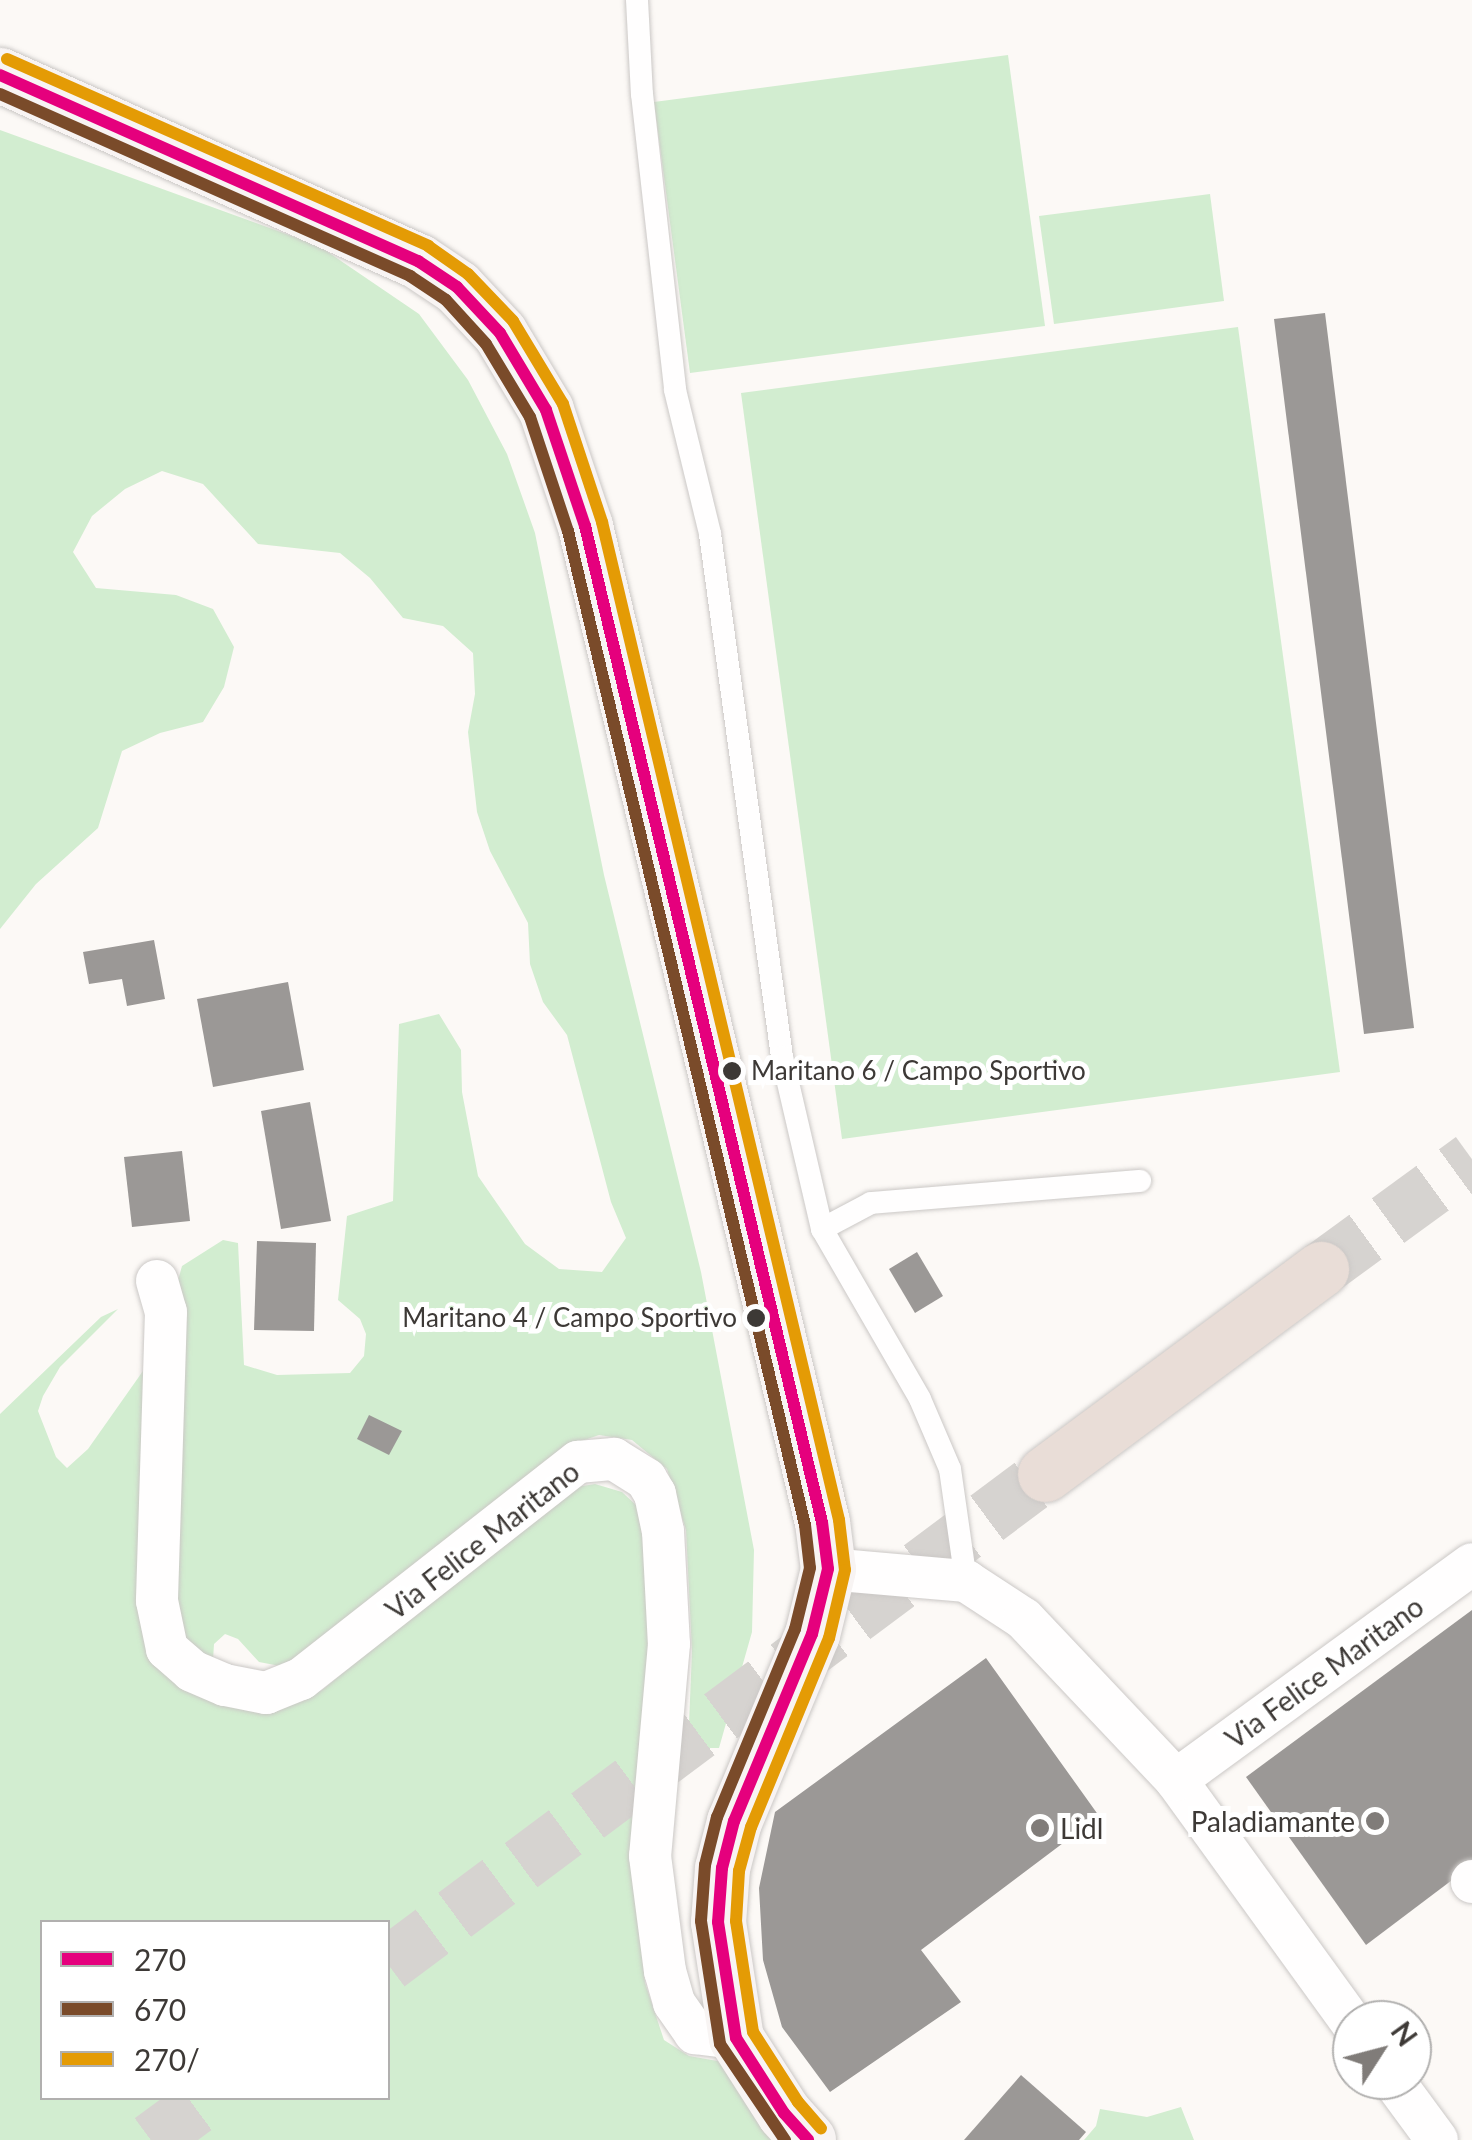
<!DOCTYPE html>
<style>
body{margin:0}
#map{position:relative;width:1472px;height:2140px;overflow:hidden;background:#fcf9f6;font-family:Lato,sans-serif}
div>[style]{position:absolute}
.green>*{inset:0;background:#d2edd0}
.building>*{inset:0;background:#9b9896}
.highway-tunnel>*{height:55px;margin-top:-27.5px;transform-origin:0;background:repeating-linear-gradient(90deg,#d6d3d0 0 55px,transparent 0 83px)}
.roads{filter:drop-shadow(0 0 2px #cbc8c6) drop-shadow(0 0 2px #cbc8c6)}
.lane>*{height:22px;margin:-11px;padding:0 11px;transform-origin:11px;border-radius:11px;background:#fffefe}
.street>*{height:42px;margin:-21px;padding:0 21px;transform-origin:21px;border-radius:21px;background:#fffefe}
.secondary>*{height:55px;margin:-27.5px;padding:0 27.5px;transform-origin:27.5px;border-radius:27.5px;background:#f8f4f3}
.highway>*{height:55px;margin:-27.5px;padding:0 27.5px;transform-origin:27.5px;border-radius:27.5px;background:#e9ddd7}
.bus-1>*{height:12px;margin:-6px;padding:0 6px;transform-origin:6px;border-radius:6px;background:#e5007d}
.bus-2>*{height:12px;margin:-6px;padding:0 6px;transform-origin:6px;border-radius:6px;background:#7a4b2a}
.bus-3>*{height:12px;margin:-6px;padding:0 6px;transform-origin:6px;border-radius:6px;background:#e49b05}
.dots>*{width:28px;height:28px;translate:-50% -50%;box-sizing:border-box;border:5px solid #fff;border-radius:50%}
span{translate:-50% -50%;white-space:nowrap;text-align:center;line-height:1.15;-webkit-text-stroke:10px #fff;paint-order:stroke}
.bus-label{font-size:26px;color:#3d3936}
.left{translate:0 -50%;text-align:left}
.right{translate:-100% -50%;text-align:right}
.street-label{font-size:28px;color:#3d3936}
.poi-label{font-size:28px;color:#3d3936}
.legend{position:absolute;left:40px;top:1920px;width:350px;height:180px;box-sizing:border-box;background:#fff;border:2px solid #b1b0af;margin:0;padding:12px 18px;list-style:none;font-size:30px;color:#3d3936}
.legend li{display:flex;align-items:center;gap:20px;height:50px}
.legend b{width:50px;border:2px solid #b1b0af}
.north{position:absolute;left:1332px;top:2000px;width:100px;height:100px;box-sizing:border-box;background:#fff;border:2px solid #b1b0af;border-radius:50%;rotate:54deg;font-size:28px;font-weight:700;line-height:40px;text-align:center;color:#3d3936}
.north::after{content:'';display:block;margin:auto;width:35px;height:45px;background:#807c79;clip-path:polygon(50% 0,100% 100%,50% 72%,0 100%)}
</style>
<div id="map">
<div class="green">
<div style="clip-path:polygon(1008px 55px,1045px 326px,690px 373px,654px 102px)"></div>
<div style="clip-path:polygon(0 130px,319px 246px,419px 314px,468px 380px,507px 454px,535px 533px,604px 875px,701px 1272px,754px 1550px,752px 1632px,719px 1748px,688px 1748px,692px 1651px,686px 1530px,667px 1469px,632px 1440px,599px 1435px,567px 1446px,314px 1657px,280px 1666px,259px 1662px,238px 1639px,225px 1634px,214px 1644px,213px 1660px,192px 1653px,168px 1604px,177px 1284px,182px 1266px,223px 1240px,238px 1243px,244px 1365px,277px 1375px,350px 1373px,364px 1356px,366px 1334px,360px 1319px,338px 1300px,347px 1216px,393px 1201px,399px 1024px,439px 1014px,461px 1050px,462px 1092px,478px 1176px,525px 1244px,559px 1269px,602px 1272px,626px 1238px,611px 1202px,567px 1035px,543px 1002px,530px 964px,528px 923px,490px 851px,477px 812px,468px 732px,475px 694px,473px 653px,443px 626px,403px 618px,370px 578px,340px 553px,258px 544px,203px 484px,162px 471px,125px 489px,92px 516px,73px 552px,96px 588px,176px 595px,213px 609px,234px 647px,224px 687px,203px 722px,160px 733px,122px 751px,98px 828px,36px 884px,0 929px)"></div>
<div style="clip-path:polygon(1210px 194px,1224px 301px,1054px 324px,1039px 216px)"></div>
<div style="clip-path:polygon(1238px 327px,1340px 1072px,842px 1139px,741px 393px)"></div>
<div style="clip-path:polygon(evenodd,118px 1309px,60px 1367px,43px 1396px,38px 1411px,56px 1457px,67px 1468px,88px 1449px,150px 1361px,142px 1619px,268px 1710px,322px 1690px,570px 1488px,595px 1484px,622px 1492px,637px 1506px,654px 1605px,634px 1847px,645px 1983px,664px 2040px,689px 2056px,729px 2063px,780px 2140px,0 2140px,0 1414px,101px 1317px,118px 1309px,42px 1922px,388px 1922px,388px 2098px,42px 2098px,42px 1922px)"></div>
<div style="clip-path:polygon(1181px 2107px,1194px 2140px,1084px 2140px,1096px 2126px,1100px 2109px,1147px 2117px)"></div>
</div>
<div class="building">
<div style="clip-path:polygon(1325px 313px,1414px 1028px,1364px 1034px,1274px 319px)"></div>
<div style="clip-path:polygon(154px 940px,165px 999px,127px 1006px,122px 979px,89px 984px,83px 952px)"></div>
<div style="clip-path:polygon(288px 982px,304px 1070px,213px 1087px,197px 999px)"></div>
<div style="clip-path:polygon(310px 1102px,331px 1221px,281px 1229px,261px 1111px)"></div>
<div style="clip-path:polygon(182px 1151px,190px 1221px,132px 1227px,124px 1157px)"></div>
<div style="clip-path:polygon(257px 1241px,316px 1243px,314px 1331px,254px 1330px)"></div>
<div style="clip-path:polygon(917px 1252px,943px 1296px,915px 1313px,889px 1269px)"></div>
<div style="clip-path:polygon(369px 1415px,402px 1431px,389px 1455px,357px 1439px)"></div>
<div style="clip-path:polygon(1472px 1610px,1472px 1865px,1366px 1945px,1246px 1777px)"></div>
<div style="clip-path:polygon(986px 1658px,1099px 1816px,921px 1950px,961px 2002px,830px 2092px,782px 2027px,763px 1960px,759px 1888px,775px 1812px)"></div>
<div style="clip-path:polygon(1021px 2075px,1086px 2132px,1079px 2140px,964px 2140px)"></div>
</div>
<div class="highway-tunnel">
<div style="left:1321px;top:1269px;width:187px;rotate:-36.1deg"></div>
<div style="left:388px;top:1964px;width:820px;rotate:-36.72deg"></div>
<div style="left:151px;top:2140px;width:71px;rotate:-36.4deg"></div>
</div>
<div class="roads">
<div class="lane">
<div style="left:637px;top:0;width:94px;rotate:87deg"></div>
<div style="left:642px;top:94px;width:298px;rotate:83.6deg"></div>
<div style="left:675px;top:390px;width:148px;rotate:76.3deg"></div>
<div style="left:710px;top:534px;width:528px;rotate:82.16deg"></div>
<div style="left:782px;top:1057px;width:177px;rotate:76.9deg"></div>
<div style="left:822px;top:1229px;width:196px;rotate:60deg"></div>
<div style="left:920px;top:1399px;width:76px;rotate:66.8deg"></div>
<div style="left:950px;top:1469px;width:113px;rotate:81.9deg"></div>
<div style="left:822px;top:1229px;width:55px;rotate:-28deg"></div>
<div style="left:871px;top:1203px;width:270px;rotate:-4.7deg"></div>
</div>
<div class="street">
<div style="left:157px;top:1281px;width:32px;rotate:74deg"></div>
<div style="left:166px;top:1312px;width:289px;rotate:91.8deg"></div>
<div style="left:157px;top:1601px;width:49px;rotate:78.2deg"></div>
<div style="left:167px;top:1649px;width:33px;rotate:41deg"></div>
<div style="left:192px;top:1671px;width:36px;rotate:23deg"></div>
<div style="left:225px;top:1685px;width:42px;rotate:11deg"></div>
<div style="left:266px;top:1693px;width:38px;rotate:-22deg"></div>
<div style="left:301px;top:1679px;width:352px;rotate:-38.1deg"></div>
<div style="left:578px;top:1462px;width:36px;rotate:-5deg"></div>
<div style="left:614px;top:1459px;width:38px;rotate:32deg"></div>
<div style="left:646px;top:1479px;width:17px;rotate:59deg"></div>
<div style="left:655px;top:1494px;width:38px;rotate:78deg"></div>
<div style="left:663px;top:1531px;width:113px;rotate:87deg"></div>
<div style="left:669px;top:1644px;width:213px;rotate:95.1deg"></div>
<div style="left:650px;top:1856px;width:116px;rotate:82.6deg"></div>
<div style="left:665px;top:1971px;width:33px;rotate:74deg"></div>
<div style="left:674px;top:2003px;width:37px;rotate:55deg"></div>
<div style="left:695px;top:2033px;width:41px;rotate:7deg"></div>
<div style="left:828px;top:1569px;width:139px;rotate:5deg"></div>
<div style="left:966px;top:1581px;width:69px;rotate:33.2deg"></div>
<div style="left:1024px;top:1619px;width:221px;rotate:46.6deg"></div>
<div style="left:1176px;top:1780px;width:300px;rotate:54.1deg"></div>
<div style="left:1176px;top:1780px;width:366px;rotate:-36.1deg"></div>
<div style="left:1472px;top:1881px;width:1px;rotate:90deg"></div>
<div style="left:1393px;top:2080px;width:74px;rotate:53.7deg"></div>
</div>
<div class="secondary">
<div style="left:0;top:75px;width:458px;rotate:24deg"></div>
<div style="left:418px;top:261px;width:47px;rotate:33.7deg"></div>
<div style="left:457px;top:287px;width:63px;rotate:46.9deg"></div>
<div style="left:500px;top:333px;width:90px;rotate:59.1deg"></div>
<div style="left:546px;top:410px;width:122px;rotate:71.4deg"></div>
<div style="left:585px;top:526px;width:1024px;rotate:76.62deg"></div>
<div style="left:822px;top:1522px;width:47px;rotate:82.7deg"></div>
<div style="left:828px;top:1569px;width:67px;rotate:103.8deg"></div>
<div style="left:812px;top:1634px;width:203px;rotate:112.6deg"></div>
<div style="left:734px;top:1821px;width:49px;rotate:104.3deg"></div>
<div style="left:722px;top:1868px;width:54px;rotate:94.2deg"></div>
<div style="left:718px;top:1922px;width:117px;rotate:81.2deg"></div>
<div style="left:736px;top:2038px;width:89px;rotate:57.4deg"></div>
<div style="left:784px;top:2113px;width:36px;rotate:48deg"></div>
</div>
<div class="highway">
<div style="left:1045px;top:1474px;width:344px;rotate:-36.6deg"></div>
</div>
</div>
<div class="bus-1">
<div style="left:0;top:75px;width:458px;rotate:24deg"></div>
<div style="left:418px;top:261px;width:47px;rotate:33.7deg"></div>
<div style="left:457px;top:287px;width:63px;rotate:46.9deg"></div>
<div style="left:500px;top:333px;width:90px;rotate:59.1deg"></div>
<div style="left:546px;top:410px;width:122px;rotate:71.4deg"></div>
<div style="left:585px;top:526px;width:1024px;rotate:76.62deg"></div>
<div style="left:822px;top:1522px;width:47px;rotate:82.7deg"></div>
<div style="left:828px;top:1569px;width:67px;rotate:103.8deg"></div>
<div style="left:812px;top:1634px;width:203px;rotate:112.6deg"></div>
<div style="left:734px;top:1821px;width:49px;rotate:104.3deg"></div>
<div style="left:722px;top:1868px;width:54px;rotate:94.2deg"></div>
<div style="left:718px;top:1922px;width:117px;rotate:81.2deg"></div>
<div style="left:736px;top:2038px;width:89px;rotate:57.4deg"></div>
<div style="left:784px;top:2113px;width:36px;rotate:48deg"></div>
</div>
<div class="bus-2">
<div style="left:0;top:94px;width:449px;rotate:23.9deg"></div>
<div style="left:410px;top:276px;width:43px;rotate:33.7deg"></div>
<div style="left:446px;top:300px;width:59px;rotate:47.7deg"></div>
<div style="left:486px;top:344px;width:85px;rotate:58.9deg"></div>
<div style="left:530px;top:417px;width:120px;rotate:71.6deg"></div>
<div style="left:568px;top:531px;width:1022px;rotate:76.59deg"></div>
<div style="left:805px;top:1525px;width:43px;rotate:83.4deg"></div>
<div style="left:810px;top:1568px;width:63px;rotate:103.8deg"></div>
<div style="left:795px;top:1629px;width:204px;rotate:112.5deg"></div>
<div style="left:717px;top:1817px;width:49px;rotate:104deg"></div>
<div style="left:705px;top:1865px;width:56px;rotate:94.1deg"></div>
<div style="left:701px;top:1921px;width:124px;rotate:81.2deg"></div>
<div style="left:720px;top:2044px;width:116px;rotate:55.9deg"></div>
</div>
<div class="bus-3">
<div style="left:7px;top:59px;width:461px;rotate:23.9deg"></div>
<div style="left:428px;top:246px;width:49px;rotate:35deg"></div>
<div style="left:468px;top:274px;width:65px;rotate:46.2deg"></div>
<div style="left:513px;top:321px;width:97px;rotate:58.9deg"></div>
<div style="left:563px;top:404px;width:124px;rotate:71.7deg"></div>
<div style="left:602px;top:522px;width:1026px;rotate:76.64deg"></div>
<div style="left:839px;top:1520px;width:50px;rotate:83.2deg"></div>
<div style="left:845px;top:1570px;width:70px;rotate:103.2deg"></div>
<div style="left:829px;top:1638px;width:204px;rotate:112.4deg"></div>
<div style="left:751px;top:1827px;width:46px;rotate:105.3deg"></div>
<div style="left:739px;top:1871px;width:50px;rotate:93.4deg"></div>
<div style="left:736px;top:1921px;width:112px;rotate:81.3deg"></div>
<div style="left:753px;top:2032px;width:83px;rotate:57.3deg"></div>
<div style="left:798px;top:2102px;width:35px;rotate:49deg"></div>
</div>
<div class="dots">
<div style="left:732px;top:1071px;background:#3d3936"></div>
<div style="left:756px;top:1318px;background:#3d3936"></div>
<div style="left:1375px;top:1821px;background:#807c79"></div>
<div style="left:1040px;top:1828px;background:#807c79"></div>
</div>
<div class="bus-label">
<span class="left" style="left:751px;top:1071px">Maritano 6 / Campo Sportivo</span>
<span class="right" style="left:737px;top:1318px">Maritano 4 / Campo Sportivo</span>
</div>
<div class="street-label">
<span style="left:482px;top:1540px;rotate:-38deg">Via Felice Maritano</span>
<span style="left:1324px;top:1672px;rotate:-36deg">Via Felice Maritano</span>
</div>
<div class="poi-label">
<span class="right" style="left:1355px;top:1821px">Paladiamante</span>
<span class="left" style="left:1060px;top:1828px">Lidl</span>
</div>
<ul class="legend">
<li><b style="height:12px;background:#e5007d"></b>270</li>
<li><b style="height:12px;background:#7a4b2a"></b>670</li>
<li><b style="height:12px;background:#e49b05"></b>270/</li>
</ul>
<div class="north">N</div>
</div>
